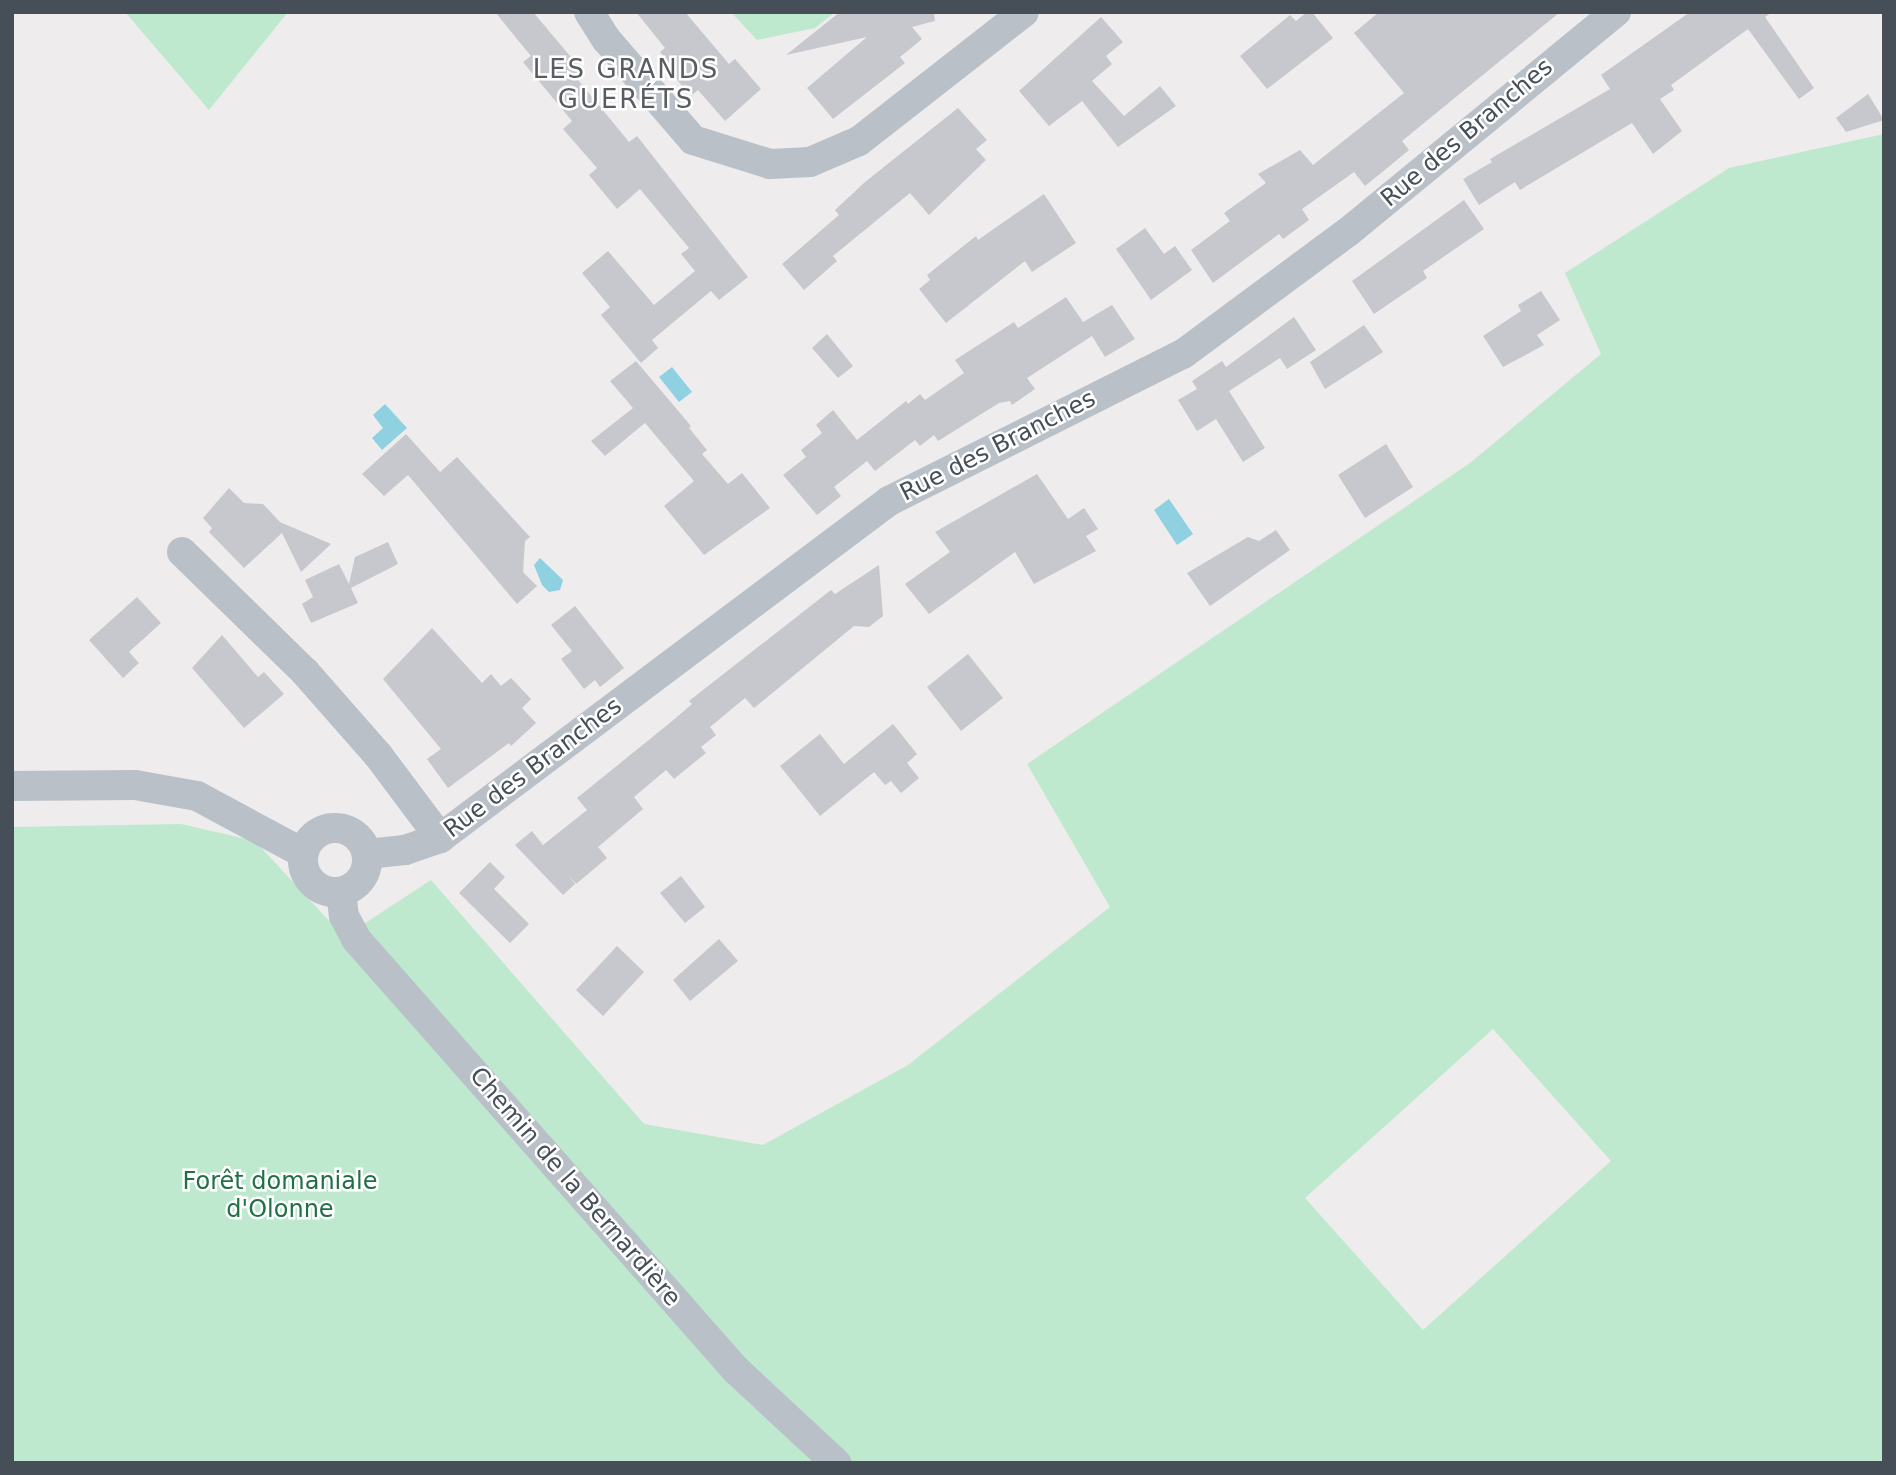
<!DOCTYPE html>
<meta charset="utf-8">
<style>
body{margin:0}
#map{position:relative;width:1896px;height:1475px;overflow:hidden;background:#eeecec;font-family:"DejaVu Sans",sans-serif}
div>[style]{position:absolute}
.green>*{inset:0;background:#bee9ce}
.water>*{inset:0;background:#8fd1e1}
.building>*{inset:0;background:#c7c8ce}
.minor>*{height:30px;margin:-15px;padding:0 15px;transform-origin:15px;border-radius:15px;background:#b9c0c7}
.minor>.ring{margin:-15px;padding:0;box-sizing:content-box;background:none;border:30px solid #b9c0c7;border-radius:50%}
span{translate:-50% -50%;white-space:nowrap;text-align:center;line-height:1.15;-webkit-text-stroke:5px #fff;paint-order:stroke}
.street-label{font-size:24px;color:#464f57}
.park-label{font-size:24px;color:#206f47}
.neighbourhood-label{font-size:26px;color:#595c60;letter-spacing:2px}
.frame{position:absolute;inset:0;border:14px solid #464f57;pointer-events:none}
</style>
<div id="map">
<div class="green">
<div style="clip-path:polygon(125px 12px,288px 12px,209px 110px)"></div>
<div style="clip-path:polygon(731px 12px,835px 12px,815px 28px,757px 40px)"></div>
<div style="clip-path:polygon(evenodd,1884px 134px,1884px 1463px,12px 1463px,12px 827px,181px 824px,255px 841px,344px 937px,431px 880px,644px 1124px,763px 1145px,908px 1065px,1110px 907px,1027px 764px,1470px 463px,1601px 354px,1565px 273px,1729px 168px,1884px 134px,1493px 1029px,1611px 1161px,1423px 1330px,1305px 1198px,1493px 1029px)"></div>
</div>
<div class="water">
<div style="clip-path:polygon(672px 367px,692px 392px,679px 402px,659px 377px)"></div>
<div style="clip-path:polygon(385px 404px,407px 428px,382px 450px,372px 438px,383px 428px,373px 415px)"></div>
<div style="clip-path:polygon(1169px 499px,1193px 534px,1177px 545px,1154px 510px)"></div>
<div style="clip-path:polygon(540px 558px,563px 580px,560px 590px,549px 592px,542px 585px,534px 565px)"></div>
</div>
<div class="building">
<div style="clip-path:polygon(495px 12px,533px 12px,581px 69px,574px 75px,629px 142px,637px 136px,748px 277px,719px 300px,711px 291px,652px 340px,658px 348px,641px 363px,601px 315px,610px 307px,582px 273px,608px 251px,654px 305px,695px 271px,681px 254px,689px 248px,640px 189px,617px 209px,589px 175px,597px 168px,563px 129px,572px 121px,523px 62px,531px 56px)"></div>
<div style="clip-path:polygon(636px 12px,685px 12px,729px 64px,735px 59px,761px 89px,725px 121px,698px 90px,691px 96px,665px 66px,669px 63px,660px 52px,665px 48px)"></div>
<div style="clip-path:polygon(840px 12px,934px 12px,935px 21px,912px 27px,922px 39px,900px 57px,905px 63px,833px 119px,807px 88px,867px 37px,786px 55px)"></div>
<div style="clip-path:polygon(1307px 12px,1312px 12px,1333px 38px,1267px 89px,1240px 56px,1290px 15px,1296px 21px)"></div>
<div style="clip-path:polygon(1379px 12px,1560px 12px,1402px 141px,1409px 150px,1386px 169px,1365px 186px,1354px 172px,1302px 209px,1309px 220px,1283px 239px,1279px 234px,1213px 283px,1191px 250px,1230px 221px,1224px 213px,1266px 183px,1258px 174px,1300px 150px,1313px 165px,1404px 93px,1354px 33px)"></div>
<div style="clip-path:polygon(1690px 12px,1772px 12px,1765px 17px,1814px 88px,1799px 99px,1748px 29px,1671px 85px,1674px 90px,1660px 99px,1682px 131px,1653px 154px,1632px 123px,1520px 190px,1515px 182px,1479px 205px,1463px 179px,1492px 162px,1490px 159px,1610px 89px,1601px 75px)"></div>
<div style="clip-path:polygon(1101px 17px,1123px 42px,1106px 56px,1112px 64px,1092px 81px,1124px 116px,1160px 86px,1176px 106px,1118px 147px,1082px 101px,1049px 126px,1019px 91px)"></div>
<div style="clip-path:polygon(1868px 94px,1884px 120px,1846px 132px,1836px 118px)"></div>
<div style="clip-path:polygon(958px 108px,987px 140px,976px 149px,986px 160px,929px 215px,910px 193px,833px 256px,837px 261px,804px 290px,782px 264px,839px 215px,835px 210px,865px 182px)"></div>
<div style="clip-path:polygon(1044px 194px,1076px 243px,1032px 272px,1025px 261px,946px 323px,919px 289px,930px 280px,927px 275px,976px 236px,978px 240px)"></div>
<div style="clip-path:polygon(1464px 200px,1484px 229px,1423px 271px,1427px 278px,1374px 314px,1352px 281px)"></div>
<div style="clip-path:polygon(1145px 228px,1164px 254px,1175px 246px,1192px 270px,1151px 300px,1116px 249px)"></div>
<div style="clip-path:polygon(1541px 291px,1560px 320px,1537px 335px,1544px 345px,1503px 367px,1483px 336px,1521px 311px,1518px 305px)"></div>
<div style="clip-path:polygon(1066px 297px,1083px 322px,1112px 305px,1135px 339px,1105px 357px,1092px 336px,1027px 378px,1035px 389px,1012px 405px,1010px 401px,999px 403px,938px 441px,934px 435px,920px 446px,915px 440px,875px 471px,867px 461px,834px 487px,841px 496px,817px 515px,783px 475px,806px 457px,801px 450px,822px 433px,816px 425px,833px 410px,857px 440px,906px 401px,908px 404px,920px 394px,925px 400px,964px 373px,955px 360px,1014px 322px,1018px 328px)"></div>
<div style="clip-path:polygon(1294px 317px,1316px 350px,1287px 369px,1280px 358px,1229px 391px,1265px 448px,1243px 462px,1216px 419px,1197px 431px,1178px 400px,1197px 389px,1192px 381px,1222px 361px,1226px 367px)"></div>
<div style="clip-path:polygon(1364px 325px,1383px 352px,1325px 389px,1310px 362px)"></div>
<div style="clip-path:polygon(827px 334px,853px 366px,838px 378px,812px 348px)"></div>
<div style="clip-path:polygon(636px 361px,691px 426px,689px 428px,707px 450px,702px 454px,728px 484px,742px 473px,770px 508px,704px 555px,664px 506px,694px 481px,645px 423px,605px 456px,591px 441px,633px 408px,610px 381px)"></div>
<div style="clip-path:polygon(406px 434px,440px 472px,457px 457px,530px 537px,525px 541px,523px 572px,537px 586px,517px 604px,408px 475px,384px 496px,362px 474px)"></div>
<div style="clip-path:polygon(1386px 444px,1413px 487px,1365px 518px,1338px 475px)"></div>
<div style="clip-path:polygon(1037px 474px,1068px 519px,1084px 508px,1098px 529px,1086px 536px,1096px 551px,1034px 584px,1015px 552px,929px 614px,905px 584px,950px 552px,935px 532px)"></div>
<div style="clip-path:polygon(229px 488px,244px 503px,263px 504px,280px 522px,331px 544px,301px 572px,282px 533px,244px 568px,209px 532px,212px 528px,203px 518px)"></div>
<div style="clip-path:polygon(1276px 530px,1290px 550px,1210px 606px,1187px 573px,1248px 537px,1259px 541px)"></div>
<div style="clip-path:polygon(388px 542px,398px 564px,351px 588px,358px 603px,311px 623px,302px 604px,313px 597px,305px 580px,339px 564px,349px 584px,355px 557px)"></div>
<div style="clip-path:polygon(879px 565px,883px 616px,869px 627px,854px 626px,754px 708px,745px 698px,710px 727px,716px 735px,701px 747px,706px 753px,674px 779px,666px 770px,634px 797px,643px 809px,598px 847px,607px 858px,576px 884px,568px 875px,575px 884px,563px 895px,515px 845px,532px 831px,543px 845px,587px 810px,577px 798px,671px 722px,692px 704px,689px 701px,831px 590px,835px 594px)"></div>
<div style="clip-path:polygon(137px 597px,161px 623px,129px 652px,139px 663px,123px 678px,89px 640px)"></div>
<div style="clip-path:polygon(575px 606px,624px 668px,600px 687px,595px 680px,584px 689px,561px 659px,572px 651px,551px 625px)"></div>
<div style="clip-path:polygon(432px 628px,482px 683px,491px 674px,501px 686px,511px 678px,531px 699px,522px 708px,536px 723px,511px 746px,509px 743px,448px 788px,427px 759px,441px 749px,383px 679px)"></div>
<div style="clip-path:polygon(222px 635px,258px 677px,264px 672px,284px 694px,244px 728px,192px 668px)"></div>
<div style="clip-path:polygon(968px 654px,1003px 698px,961px 731px,927px 687px)"></div>
<div style="clip-path:polygon(893px 724px,917px 754px,907px 763px,919px 778px,901px 793px,891px 781px,885px 785px,874px 772px,820px 816px,780px 766px,820px 734px,844px 764px)"></div>
<div style="clip-path:polygon(490px 862px,505px 877px,494px 889px,529px 924px,510px 943px,459px 893px)"></div>
<div style="clip-path:polygon(681px 876px,705px 907px,685px 923px,660px 893px)"></div>
<div style="clip-path:polygon(719px 939px,738px 961px,690px 1001px,673px 980px)"></div>
<div style="clip-path:polygon(617px 946px,644px 972px,603px 1016px,576px 990px)"></div>
</div>
<div class="minor">
<div style="left:589px;top:12px;width:32px;rotate:58deg"></div>
<div style="left:606px;top:39px;width:133px;rotate:49.3deg"></div>
<div style="left:693px;top:140px;width:81px;rotate:17.3deg"></div>
<div style="left:770px;top:164px;width:40px;rotate:-2.9deg"></div>
<div style="left:810px;top:162px;width:53px;rotate:-23.2deg"></div>
<div style="left:859px;top:141px;width:209px;rotate:-38deg"></div>
<div style="left:182px;top:552px;width:172px;rotate:44.3deg"></div>
<div style="left:305px;top:672px;width:111px;rotate:48.7deg"></div>
<div style="left:378px;top:755px;width:104px;rotate:53.2deg"></div>
<div style="left:12px;top:786px;width:123px;rotate:-0.5deg"></div>
<div style="left:135px;top:785px;width:63px;rotate:10.1deg"></div>
<div style="left:197px;top:796px;width:120px;rotate:28.3deg"></div>
<div class="ring" style="left:303px;top:828px;width:34px;height:34px"></div>
<div style="left:367px;top:854px;width:38px;rotate:-6deg"></div>
<div style="left:405px;top:850px;width:37px;rotate:-19deg"></div>
<div style="left:440px;top:838px;width:561px;rotate:-36.89deg"></div>
<div style="left:889px;top:501px;width:329px;rotate:-26.6deg"></div>
<div style="left:1183px;top:354px;width:205px;rotate:-36.5deg"></div>
<div style="left:1348px;top:232px;width:347px;rotate:-39.4deg"></div>
<div style="left:341px;top:892px;width:24px;rotate:83deg"></div>
<div style="left:344px;top:916px;width:26px;rotate:62deg"></div>
<div style="left:356px;top:939px;width:575px;rotate:48.6deg"></div>
<div style="left:736px;top:1370px;width:137px;rotate:42.9deg"></div>
</div>
<div class="street-label">
<span style="left:1467px;top:133px;rotate:-40deg">Rue des Branches</span>
<span style="left:998px;top:446px;rotate:-27deg">Rue des Branches</span>
<span style="left:533px;top:768px;rotate:-37deg">Rue des Branches</span>
<span style="left:575px;top:1187px;rotate:49deg">Chemin de la Bernardière</span>
</div>
<div class="park-label">
<span style="left:280px;top:1196px">Forêt domaniale<br>d'Olonne</span>
</div>
<div class="neighbourhood-label">
<span style="left:626px;top:85px">LES GRANDS<br>GUERÉTS</span>
</div>
<div class="frame"></div>
</div>
